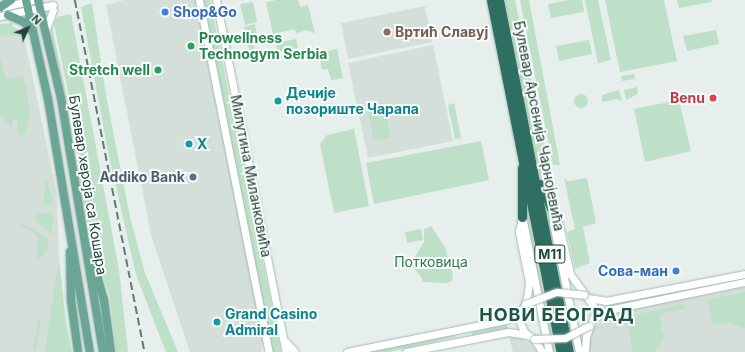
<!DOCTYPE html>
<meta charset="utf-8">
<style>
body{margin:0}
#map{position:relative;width:745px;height:352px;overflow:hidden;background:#e6efeb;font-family:Inter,sans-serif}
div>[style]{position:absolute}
.built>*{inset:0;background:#d4dfda}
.green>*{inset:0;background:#bfe0c8}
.round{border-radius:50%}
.roads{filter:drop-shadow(0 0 1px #a4bbb3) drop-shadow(0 0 1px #a4bbb3)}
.secondary>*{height:7px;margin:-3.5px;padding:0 3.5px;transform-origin:3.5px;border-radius:3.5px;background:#fff}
.primary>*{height:8px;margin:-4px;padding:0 4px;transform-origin:4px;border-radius:4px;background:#6aa596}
.highway>*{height:9px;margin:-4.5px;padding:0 4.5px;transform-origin:4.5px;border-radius:4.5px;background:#2f6f62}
.rail>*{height:1.5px;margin-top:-0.75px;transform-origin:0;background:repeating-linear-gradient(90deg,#5f7d75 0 8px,transparent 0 12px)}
.bridges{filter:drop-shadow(0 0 1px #a4bbb3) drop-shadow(0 0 1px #a4bbb3)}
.secondary-bridge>*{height:7px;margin:-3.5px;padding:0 3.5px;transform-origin:3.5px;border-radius:3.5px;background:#fff}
.dots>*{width:11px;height:11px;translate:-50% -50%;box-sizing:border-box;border:2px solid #f7fbf9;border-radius:50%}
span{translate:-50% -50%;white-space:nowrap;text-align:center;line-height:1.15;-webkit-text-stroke:4px #f7fbf9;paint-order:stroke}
.shield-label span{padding:1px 3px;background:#f7fbf9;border:1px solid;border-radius:3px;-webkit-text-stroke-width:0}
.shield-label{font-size:13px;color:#24423a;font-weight:700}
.shop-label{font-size:14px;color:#366cbe;font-weight:700}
.left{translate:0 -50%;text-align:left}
.right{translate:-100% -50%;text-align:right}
.education-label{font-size:14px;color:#785e54;font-weight:700}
.leisure-label{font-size:14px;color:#27864d;font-weight:700}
.culture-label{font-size:14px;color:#0d838f;font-weight:700}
.health-label{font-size:14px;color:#be3a42;font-weight:700}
.street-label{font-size:14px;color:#24423a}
.service-label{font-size:14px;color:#4e5e75;font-weight:700}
.park-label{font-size:14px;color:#2d7a4b}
.district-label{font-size:18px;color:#1f5548;font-weight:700;letter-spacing:1px}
.north{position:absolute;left:8px;top:8px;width:40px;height:40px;-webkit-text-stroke:3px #f7fbf9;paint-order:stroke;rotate:46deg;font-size:11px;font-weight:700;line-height:16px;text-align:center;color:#24423a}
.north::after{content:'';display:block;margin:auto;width:14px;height:18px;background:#24423a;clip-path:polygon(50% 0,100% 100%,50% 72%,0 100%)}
</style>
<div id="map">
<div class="built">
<div style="clip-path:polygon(124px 0,195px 0,197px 3px,264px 335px,261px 352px,190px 352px,151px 235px,106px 5px)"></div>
<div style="clip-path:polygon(425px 6px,432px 42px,348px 59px,341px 23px)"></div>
<div style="clip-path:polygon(5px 31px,24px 36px,57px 194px,59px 259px,44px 352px,0 352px,0 32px)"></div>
<div style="clip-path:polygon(433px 45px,453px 141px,368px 158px,348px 63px)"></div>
<div style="clip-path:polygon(745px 285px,745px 352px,587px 352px,593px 329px,609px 313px)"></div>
<div style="clip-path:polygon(509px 336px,523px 338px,538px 352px,513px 352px)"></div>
</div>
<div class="green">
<div style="clip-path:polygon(203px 0,210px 0,281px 352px,273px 352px)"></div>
<div style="clip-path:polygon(277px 0,298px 0,300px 7px,308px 5px,315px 33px,305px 30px,296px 34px,295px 29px,273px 34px,266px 2px)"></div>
<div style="clip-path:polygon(505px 0,515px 0,559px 218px,536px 165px)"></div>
<div style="clip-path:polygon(520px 0,529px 0,560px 165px,553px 165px)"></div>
<div style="clip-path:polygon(569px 0,582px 0,584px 12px,551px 18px,548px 4px)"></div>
<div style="clip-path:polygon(585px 0,598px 0,611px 60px,598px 63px)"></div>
<div style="clip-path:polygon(605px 0,664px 0,677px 61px,620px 72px)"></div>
<div style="clip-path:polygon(677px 0,711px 0,712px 2px,679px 8px)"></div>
<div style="clip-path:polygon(253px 2px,257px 22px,245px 25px,240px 4px)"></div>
<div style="clip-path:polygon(92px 3px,106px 95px,130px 217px,145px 273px,178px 352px,166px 352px,136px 275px,109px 156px,81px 7px)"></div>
<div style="clip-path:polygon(71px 14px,119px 270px,128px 352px,116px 352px,110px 297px,88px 229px,80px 188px,73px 117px,54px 24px,57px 17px)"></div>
<div style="clip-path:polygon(12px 23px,13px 27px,20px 30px,26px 39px,15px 35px,0 36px,0 24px)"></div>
<div style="clip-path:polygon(51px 23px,63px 79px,70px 122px,50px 27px)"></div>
<div style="clip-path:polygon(255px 24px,257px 35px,252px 38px,257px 60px,252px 61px,244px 27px)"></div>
<div style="clip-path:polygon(716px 30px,719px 44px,687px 51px,683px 36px)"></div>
<div style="clip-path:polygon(296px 39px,298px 48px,277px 52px,276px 43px)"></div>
<div style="clip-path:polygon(589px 40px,592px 54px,559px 61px,556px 46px)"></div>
<div style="clip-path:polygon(337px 49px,343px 78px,331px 80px,328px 69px,322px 70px,319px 53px)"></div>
<div style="clip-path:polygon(0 56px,6px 79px,22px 76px,26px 87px,30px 113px,25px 135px,18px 134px,17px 119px,12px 119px,12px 128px,0 115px)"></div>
<div style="clip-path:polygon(634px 74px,635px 79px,622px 81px,621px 76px)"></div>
<div style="clip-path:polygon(637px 87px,638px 94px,626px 100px,624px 90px)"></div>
<div style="clip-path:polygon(619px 90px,622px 101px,617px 99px,602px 102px,602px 95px)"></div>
<div class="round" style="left:574px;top:94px;width:14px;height:14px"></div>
<div style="clip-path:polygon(679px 100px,691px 151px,645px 162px,634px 109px)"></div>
<div style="clip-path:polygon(384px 103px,391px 138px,374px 141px,367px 106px)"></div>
<div style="clip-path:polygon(454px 103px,461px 138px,455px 139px,448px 105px)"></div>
<div style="clip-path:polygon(354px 129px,369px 206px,334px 213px,320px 144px,327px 135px)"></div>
<div style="clip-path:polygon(481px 141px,489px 180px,374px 204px,366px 163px)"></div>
<div style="clip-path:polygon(46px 178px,53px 201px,51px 205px,43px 204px)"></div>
<div style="clip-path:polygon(564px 178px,568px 181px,587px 178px,596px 223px,583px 227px,590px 263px,575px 269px,567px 232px,575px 229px)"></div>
<div style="clip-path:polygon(542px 196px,549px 211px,577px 352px,573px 352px)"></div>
<div style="clip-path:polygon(524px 197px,555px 352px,553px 352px,525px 216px)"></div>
<div style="clip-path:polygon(35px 213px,53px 214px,52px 235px,36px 221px)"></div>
<div style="clip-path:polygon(21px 223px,48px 238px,48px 249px,37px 262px,38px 239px,32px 231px,20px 225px)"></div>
<div style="clip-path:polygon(431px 226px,445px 247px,453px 274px,452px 281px,447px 283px,423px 282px,420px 275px,410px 265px,424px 242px,424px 229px)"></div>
<div style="clip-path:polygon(421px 229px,423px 240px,407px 243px,405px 232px)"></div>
<div style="clip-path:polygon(59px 259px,66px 323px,72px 352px,44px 352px)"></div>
<div style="clip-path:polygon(745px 292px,745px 329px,729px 323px,713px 325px,707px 300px)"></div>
<div style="clip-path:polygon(684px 304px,685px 309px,660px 314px,662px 331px,666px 336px,655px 352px,633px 352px,626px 317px)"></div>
<div style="clip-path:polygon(42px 314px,36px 350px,33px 350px,38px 323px)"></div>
<div style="clip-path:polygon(507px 324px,508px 329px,472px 336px,472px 332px)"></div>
<div style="clip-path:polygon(454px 334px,455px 337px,390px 352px,360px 352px)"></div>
</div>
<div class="roads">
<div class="secondary">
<div style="left:199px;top:0;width:359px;rotate:78.8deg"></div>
<div style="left:216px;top:0;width:359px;rotate:78.8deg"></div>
<div style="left:3px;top:7px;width:32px;rotate:-13deg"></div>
<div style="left:0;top:16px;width:54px;rotate:-11.7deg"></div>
<div style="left:46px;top:29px;width:20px;rotate:-70deg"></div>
<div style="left:551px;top:208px;width:19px;rotate:65deg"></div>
<div style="left:559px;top:225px;width:50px;rotate:77.3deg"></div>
<div style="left:570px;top:274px;width:39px;rotate:54deg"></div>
<div style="left:593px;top:306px;width:8px;rotate:76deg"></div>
<div style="left:595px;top:314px;width:24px;rotate:112deg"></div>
<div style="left:586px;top:336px;width:16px;rotate:94deg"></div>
<div style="left:522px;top:217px;width:15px;rotate:101deg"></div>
<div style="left:519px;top:232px;width:51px;rotate:78.7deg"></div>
<div style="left:529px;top:282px;width:16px;rotate:97deg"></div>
<div style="left:527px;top:298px;width:23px;rotate:110deg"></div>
<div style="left:519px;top:320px;width:13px;rotate:67deg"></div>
<div style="left:524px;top:332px;width:12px;rotate:35deg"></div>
<div style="left:534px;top:339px;width:15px;rotate:58deg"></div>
<div style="left:523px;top:221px;width:134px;rotate:78.8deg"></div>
<div style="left:553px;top:223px;width:132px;rotate:78.6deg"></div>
<div style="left:588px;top:298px;width:18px;rotate:9deg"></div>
<div style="left:606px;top:301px;width:142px;rotate:-11deg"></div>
<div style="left:593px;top:319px;width:17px;rotate:-31deg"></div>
<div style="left:608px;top:310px;width:140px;rotate:-11.6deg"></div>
<div style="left:286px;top:342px;width:13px;rotate:48deg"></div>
<div style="left:347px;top:352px;width:162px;rotate:-11.4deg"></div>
<div style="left:506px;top:320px;width:19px;rotate:-35deg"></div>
<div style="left:406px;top:352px;width:104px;rotate:-11.1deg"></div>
<div style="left:508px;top:332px;width:18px;rotate:9deg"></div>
</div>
<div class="primary">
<div style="left:26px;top:0;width:101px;rotate:77.5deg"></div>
<div style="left:48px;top:99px;width:256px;rotate:80.6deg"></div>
<div style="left:38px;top:0;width:101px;rotate:76.8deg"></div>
<div style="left:61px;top:98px;width:257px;rotate:80.6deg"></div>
<div style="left:1px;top:7px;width:12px;rotate:-35deg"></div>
<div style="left:8px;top:15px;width:17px;rotate:24deg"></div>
<div style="left:24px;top:22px;width:13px;rotate:48deg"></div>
<div style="left:90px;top:251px;width:51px;rotate:74.1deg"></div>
<div style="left:104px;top:300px;width:52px;rotate:82.3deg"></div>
<div style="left:70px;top:252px;width:48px;rotate:88.8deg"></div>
<div style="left:71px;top:300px;width:52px;rotate:82.3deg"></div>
</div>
<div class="highway">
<div style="left:491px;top:0;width:359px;rotate:78.8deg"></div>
<div style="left:499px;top:0;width:359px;rotate:78.8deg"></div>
<div style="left:541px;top:184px;width:26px;rotate:67deg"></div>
<div style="left:522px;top:217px;width:49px;rotate:-90deg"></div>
</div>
</div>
<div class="rail">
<div style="left:75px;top:0;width:359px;rotate:78.8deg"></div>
</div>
<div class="bridges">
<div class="secondary-bridge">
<div style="left:525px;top:304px;width:34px;rotate:-21deg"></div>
<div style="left:557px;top:292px;width:27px;rotate:6deg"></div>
<div style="left:534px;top:339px;width:31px;rotate:-2deg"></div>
<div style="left:565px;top:338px;width:27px;rotate:-27deg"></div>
</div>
</div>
<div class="dots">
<div style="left:165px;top:12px;background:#3f7fe0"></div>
<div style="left:387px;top:32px;background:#8d6e63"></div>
<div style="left:191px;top:46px;background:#2e9e5b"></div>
<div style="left:158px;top:70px;background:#2e9e5b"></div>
<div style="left:713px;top:98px;background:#e0444e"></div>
<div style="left:278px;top:101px;background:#0f9aa8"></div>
<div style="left:189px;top:144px;background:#0f9aa8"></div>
<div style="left:193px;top:177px;background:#5c6f8a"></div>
<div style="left:676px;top:271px;background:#3f7fe0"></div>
<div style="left:217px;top:322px;background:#0f9aa8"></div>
</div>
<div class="shield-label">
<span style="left:550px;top:254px">M11</span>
</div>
<div class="shop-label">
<span class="left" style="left:173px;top:12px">Shop&amp;Go</span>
<span class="right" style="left:668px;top:271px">Сова-ман</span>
</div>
<div class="education-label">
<span class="left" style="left:395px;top:32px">Вртић Славуј</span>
</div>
<div class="leisure-label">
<span class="left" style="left:199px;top:46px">Prowellness<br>Technogym Serbia</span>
<span class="right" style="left:150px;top:70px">Stretch well</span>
</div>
<div class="culture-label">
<span class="left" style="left:286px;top:101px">Дечије<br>позориште Чарапа</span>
<span class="left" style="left:197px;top:144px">X</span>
<span class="left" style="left:225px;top:322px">Grand Casino<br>Admiral</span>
</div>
<div class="health-label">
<span class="right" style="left:705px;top:98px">Benu</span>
</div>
<div class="street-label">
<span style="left:539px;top:126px;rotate:79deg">Булевар Арсенија Чарнојевића</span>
<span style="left:251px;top:176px;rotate:79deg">Милутина Миланковића</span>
<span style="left:88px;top:185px;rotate:81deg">Булевар хероја са Кошара</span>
</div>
<div class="service-label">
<span class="right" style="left:185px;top:177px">Addiko Bank</span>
</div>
<div class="park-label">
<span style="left:431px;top:262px">Потковица</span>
</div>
<div class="district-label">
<span style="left:557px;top:315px">НОВИ БЕОГРАД</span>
</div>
<div class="north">N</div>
</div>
